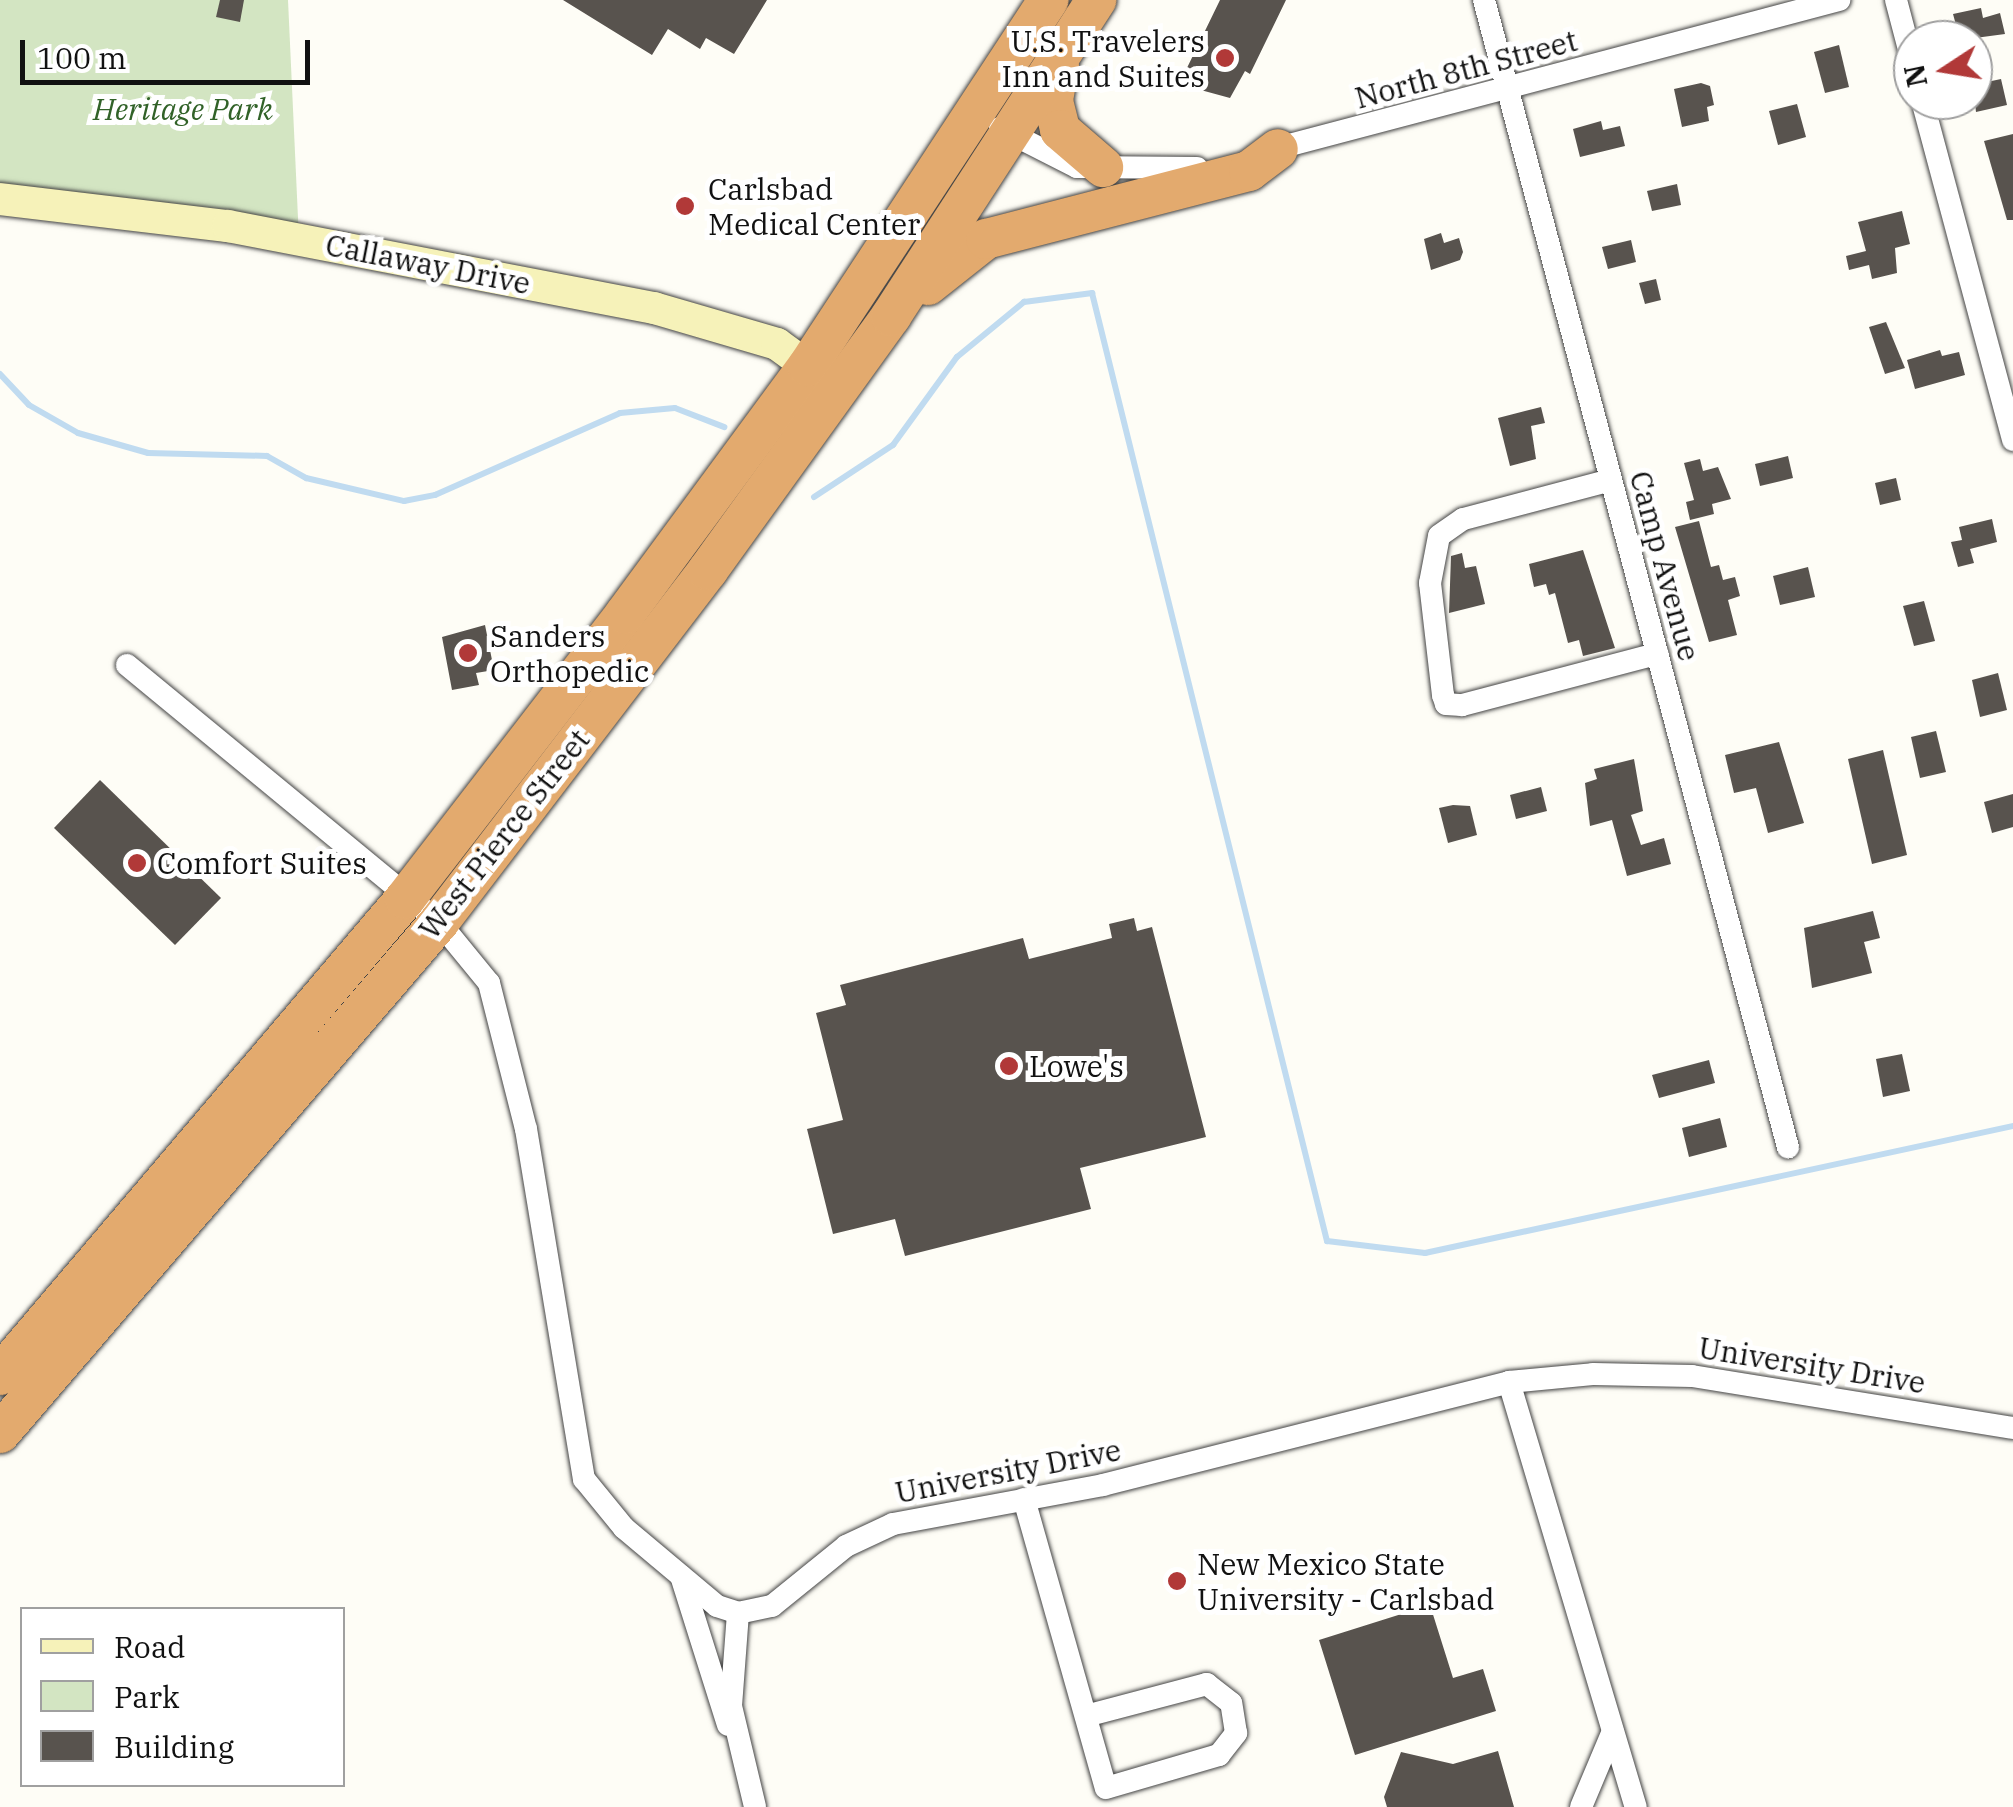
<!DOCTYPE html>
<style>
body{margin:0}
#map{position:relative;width:2013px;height:1807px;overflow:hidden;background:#fefdf6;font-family:"IBM Plex Serif",serif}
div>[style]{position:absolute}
.green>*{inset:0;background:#d3e5c2}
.stream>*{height:6px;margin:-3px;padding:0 3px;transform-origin:3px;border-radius:3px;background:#c0dbf0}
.building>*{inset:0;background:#58534e}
.roads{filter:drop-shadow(0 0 2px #444) drop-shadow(0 0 2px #444)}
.street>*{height:22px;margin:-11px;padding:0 11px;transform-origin:11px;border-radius:11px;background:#fff}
.secondary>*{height:32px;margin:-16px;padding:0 16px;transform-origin:16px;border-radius:16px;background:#f6f2b9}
.highway>*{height:40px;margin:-20px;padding:0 20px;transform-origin:20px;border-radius:20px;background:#e3aa6e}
.dots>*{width:28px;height:28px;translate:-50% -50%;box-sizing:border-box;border:5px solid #fff;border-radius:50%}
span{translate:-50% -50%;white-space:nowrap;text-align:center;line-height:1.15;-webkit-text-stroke:10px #fff;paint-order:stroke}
.poi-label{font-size:30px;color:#111}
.right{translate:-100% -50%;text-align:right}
.left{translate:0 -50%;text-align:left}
.street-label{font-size:30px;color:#111}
.park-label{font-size:30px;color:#316228;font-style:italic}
.legend{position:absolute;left:20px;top:1607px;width:325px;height:180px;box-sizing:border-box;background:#fff;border:2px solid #a0a0a0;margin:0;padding:12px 18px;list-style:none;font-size:30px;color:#111}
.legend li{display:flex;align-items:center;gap:20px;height:50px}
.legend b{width:50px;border:2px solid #a0a0a0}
.north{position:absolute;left:1893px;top:20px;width:100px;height:100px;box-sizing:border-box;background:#fff;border:2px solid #a0a0a0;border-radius:50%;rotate:258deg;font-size:28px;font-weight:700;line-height:40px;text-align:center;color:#111}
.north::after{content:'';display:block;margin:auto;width:35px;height:45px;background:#b13938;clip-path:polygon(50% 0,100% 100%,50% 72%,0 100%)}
.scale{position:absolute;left:20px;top:40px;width:290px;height:45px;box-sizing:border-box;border:5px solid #111;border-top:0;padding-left:12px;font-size:30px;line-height:35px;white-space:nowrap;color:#111;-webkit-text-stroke:8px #fff;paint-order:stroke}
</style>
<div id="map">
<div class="green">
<div style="clip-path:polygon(0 0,288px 0,299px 240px,0 199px)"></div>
</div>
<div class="stream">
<div style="left:0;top:374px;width:42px;rotate:46.9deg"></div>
<div style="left:29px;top:405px;width:56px;rotate:29.7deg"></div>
<div style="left:78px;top:433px;width:73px;rotate:15.9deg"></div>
<div style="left:148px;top:453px;width:119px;rotate:1.4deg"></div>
<div style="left:267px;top:456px;width:45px;rotate:29.4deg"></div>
<div style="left:306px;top:478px;width:101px;rotate:13.2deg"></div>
<div style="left:404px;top:501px;width:32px;rotate:-11deg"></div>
<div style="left:435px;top:495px;width:202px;rotate:-23.9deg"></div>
<div style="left:620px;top:413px;width:55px;rotate:-5.2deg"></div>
<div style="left:675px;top:408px;width:53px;rotate:21.2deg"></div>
<div style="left:814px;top:497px;width:95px;rotate:-33.4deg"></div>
<div style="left:893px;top:445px;width:109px;rotate:-54deg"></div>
<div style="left:957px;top:357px;width:87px;rotate:-39.4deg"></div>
<div style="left:1024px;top:302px;width:69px;rotate:-7.5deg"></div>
<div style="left:1092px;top:293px;width:977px;rotate:76.08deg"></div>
<div style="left:1327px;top:1241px;width:99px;rotate:7deg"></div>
<div style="left:1425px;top:1253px;width:602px;rotate:-12.19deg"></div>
</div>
<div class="building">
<div style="clip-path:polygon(220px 0,244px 0,240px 22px,216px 17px)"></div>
<div style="clip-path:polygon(563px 0,767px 0,734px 54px,706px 38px,700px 49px,668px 29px,652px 55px)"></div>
<div style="clip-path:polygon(1220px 0,1286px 0,1250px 74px,1245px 71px,1230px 98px,1197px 89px,1201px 81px,1185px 72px)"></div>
<div style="clip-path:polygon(1981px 8px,1983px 18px,2000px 13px,2005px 34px,1960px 40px,1953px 14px)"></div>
<div style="clip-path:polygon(1839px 45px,1849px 87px,1825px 93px,1814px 52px)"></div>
<div style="clip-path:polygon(2001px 79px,2007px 105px,1976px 112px,1973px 85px)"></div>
<div style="clip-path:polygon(1701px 83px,1710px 86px,1714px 105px,1707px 107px,1709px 121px,1682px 127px,1674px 89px)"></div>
<div style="clip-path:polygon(1797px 104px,1806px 137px,1778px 145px,1769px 111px)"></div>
<div style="clip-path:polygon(1601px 121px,1603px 130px,1620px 126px,1625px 146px,1580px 157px,1573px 129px)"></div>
<div style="clip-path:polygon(2013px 134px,2013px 220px,2007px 220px,1984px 141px)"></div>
<div style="clip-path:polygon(1677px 184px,1681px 205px,1652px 211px,1647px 191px)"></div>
<div style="clip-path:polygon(1902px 211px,1910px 244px,1895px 248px,1897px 273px,1872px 279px,1869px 265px,1849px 270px,1846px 256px,1866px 251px,1858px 222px)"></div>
<div style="clip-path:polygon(1441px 233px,1444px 243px,1459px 238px,1463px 252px,1460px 260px,1431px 270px,1424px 239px)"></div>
<div style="clip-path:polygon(1631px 240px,1636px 262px,1608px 269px,1602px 247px)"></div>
<div style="clip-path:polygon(1656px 279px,1661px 300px,1645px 304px,1639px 283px)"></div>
<div style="clip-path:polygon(1886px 322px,1905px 368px,1885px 374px,1869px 327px)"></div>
<div style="clip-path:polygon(1940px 350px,1942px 356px,1959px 352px,1965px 375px,1915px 389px,1907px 360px)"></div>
<div style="clip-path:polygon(1541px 407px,1545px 423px,1531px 426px,1536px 459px,1510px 466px,1498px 418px)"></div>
<div style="clip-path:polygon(1788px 456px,1793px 478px,1760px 486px,1755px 464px)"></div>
<div style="clip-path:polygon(1700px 459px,1703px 471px,1718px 467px,1731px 499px,1712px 504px,1714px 514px,1690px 520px,1686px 502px,1694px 500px,1684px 463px)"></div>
<div style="clip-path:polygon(1896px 478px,1901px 500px,1880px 505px,1875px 483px)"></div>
<div style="clip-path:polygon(1992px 519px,1997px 542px,1970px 549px,1974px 563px,1958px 567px,1951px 542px,1962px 540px,1959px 527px)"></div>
<div style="clip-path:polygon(1699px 521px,1711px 567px,1719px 565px,1723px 580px,1735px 577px,1740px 596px,1728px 600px,1737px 635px,1709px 642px,1675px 527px)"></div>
<div style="clip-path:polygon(1583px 550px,1615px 648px,1583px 656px,1579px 640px,1568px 643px,1555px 593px,1549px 595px,1546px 584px,1534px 587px,1529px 564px)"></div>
<div style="clip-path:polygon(1462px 553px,1465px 568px,1476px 566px,1485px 604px,1449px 613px,1451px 556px)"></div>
<div style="clip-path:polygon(1808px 567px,1815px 597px,1780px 605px,1773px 576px)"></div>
<div style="clip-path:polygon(1924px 601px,1935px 641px,1914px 646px,1903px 606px)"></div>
<div style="clip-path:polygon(485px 625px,494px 670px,476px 673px,479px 685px,452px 690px,442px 637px)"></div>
<div style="clip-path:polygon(1998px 673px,2007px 710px,1980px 717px,1972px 680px)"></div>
<div style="clip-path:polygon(1936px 731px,1946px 772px,1920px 778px,1911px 737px)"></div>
<div style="clip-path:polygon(1779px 742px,1804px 823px,1768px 833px,1756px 788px,1734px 793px,1725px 755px)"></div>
<div style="clip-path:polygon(1883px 750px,1907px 855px,1872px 864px,1848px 759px)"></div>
<div style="clip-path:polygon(1634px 759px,1643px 811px,1631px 815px,1641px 845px,1664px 838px,1671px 864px,1627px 876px,1612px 820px,1590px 826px,1585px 783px,1597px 779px,1594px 769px)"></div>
<div style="clip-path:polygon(100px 780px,221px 898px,175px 945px,54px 828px)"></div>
<div style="clip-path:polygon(1541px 787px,1547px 811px,1516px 819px,1510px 795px)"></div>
<div style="clip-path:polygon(2013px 794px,2013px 827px,1992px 833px,1984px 802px)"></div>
<div style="clip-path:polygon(1453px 805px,1470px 806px,1477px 835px,1448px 843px,1439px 808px)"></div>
<div style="clip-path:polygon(1873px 911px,1880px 938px,1864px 942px,1872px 973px,1812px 988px,1804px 928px)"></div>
<div style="clip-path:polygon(1134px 918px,1137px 931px,1152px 927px,1206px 1137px,1080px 1168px,1091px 1209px,905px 1256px,895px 1219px,833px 1234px,807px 1129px,843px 1120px,816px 1013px,846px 1005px,840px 985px,1023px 938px,1029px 959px,1112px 938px,1109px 924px)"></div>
<div style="clip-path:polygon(1902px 1054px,1910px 1091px,1883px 1097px,1876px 1059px)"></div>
<div style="clip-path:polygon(1709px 1060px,1715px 1083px,1659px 1098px,1652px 1075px)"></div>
<div style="clip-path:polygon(1720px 1118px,1727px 1147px,1689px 1157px,1682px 1128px)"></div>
<div style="clip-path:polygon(1430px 1605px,1453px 1678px,1483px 1669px,1496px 1711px,1355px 1755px,1319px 1640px)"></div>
<div style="clip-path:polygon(1498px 1751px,1514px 1807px,1387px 1807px,1384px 1797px,1401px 1752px,1453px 1764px)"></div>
</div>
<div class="roads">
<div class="street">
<div style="left:1484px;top:0;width:1187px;rotate:75.16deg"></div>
<div style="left:1896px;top:0;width:67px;rotate:75.3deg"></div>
<div style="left:1922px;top:100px;width:352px;rotate:75deg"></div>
<div style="left:1000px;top:128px;width:86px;rotate:26.9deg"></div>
<div style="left:1077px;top:167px;width:120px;rotate:0.5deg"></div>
<div style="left:1267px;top:151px;width:592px;rotate:-14.79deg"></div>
<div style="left:1611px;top:480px;width:153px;rotate:165.2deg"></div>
<div style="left:1463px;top:519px;width:29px;rotate:145deg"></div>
<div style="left:1439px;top:536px;width:48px;rotate:100.8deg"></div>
<div style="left:1430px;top:583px;width:113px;rotate:83.4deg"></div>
<div style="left:1443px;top:695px;width:9px;rotate:72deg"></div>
<div style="left:1446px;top:704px;width:16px;rotate:4deg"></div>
<div style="left:1462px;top:705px;width:202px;rotate:-14.7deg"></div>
<div style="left:127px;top:665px;width:404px;rotate:39.5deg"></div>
<div style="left:439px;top:922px;width:79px;rotate:50.7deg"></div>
<div style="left:489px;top:983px;width:151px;rotate:75.8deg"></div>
<div style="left:526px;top:1129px;width:355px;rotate:80.6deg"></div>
<div style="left:584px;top:1479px;width:63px;rotate:50.8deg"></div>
<div style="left:624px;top:1528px;width:121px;rotate:40deg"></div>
<div style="left:717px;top:1606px;width:22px;rotate:18deg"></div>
<div style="left:738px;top:1613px;width:35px;rotate:-12deg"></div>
<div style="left:772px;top:1606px;width:95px;rotate:-39deg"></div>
<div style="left:846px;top:1546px;width:52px;rotate:-25.1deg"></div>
<div style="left:893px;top:1524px;width:214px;rotate:-10.5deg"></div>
<div style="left:1103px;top:1485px;width:419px;rotate:-14.2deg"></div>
<div style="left:1509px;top:1382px;width:84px;rotate:-5.4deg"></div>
<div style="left:1593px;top:1374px;width:99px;rotate:1.2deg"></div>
<div style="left:1692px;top:1376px;width:325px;rotate:9.2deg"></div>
<div style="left:1509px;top:1382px;width:444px;rotate:73.4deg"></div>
<div style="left:1024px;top:1499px;width:300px;rotate:74.2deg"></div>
<div style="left:1106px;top:1788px;width:118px;rotate:-16.3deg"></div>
<div style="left:1219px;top:1755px;width:28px;rotate:-52deg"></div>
<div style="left:1236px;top:1733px;width:30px;rotate:-99deg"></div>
<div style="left:1231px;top:1703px;width:31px;rotate:-142deg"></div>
<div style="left:1207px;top:1684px;width:125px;rotate:165.2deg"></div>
<div style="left:681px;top:1576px;width:156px;rotate:72.5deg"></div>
<div style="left:738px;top:1613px;width:93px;rotate:94.3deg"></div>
<div style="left:731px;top:1706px;width:104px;rotate:76.6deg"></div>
<div style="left:1581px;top:1807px;width:82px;rotate:-67.2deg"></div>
</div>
<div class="secondary">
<div style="left:0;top:199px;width:230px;rotate:6.8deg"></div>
<div style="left:228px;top:226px;width:434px;rotate:10.9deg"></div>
<div style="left:654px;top:308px;width:128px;rotate:16.3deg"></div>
<div style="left:777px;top:344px;width:59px;rotate:36.1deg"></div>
</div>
<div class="highway">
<div style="left:1059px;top:66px;width:36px;rotate:100deg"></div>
<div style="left:1053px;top:101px;width:30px;rotate:76deg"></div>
<div style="left:1060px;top:130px;width:57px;rotate:40.7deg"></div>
<div style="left:928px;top:285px;width:74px;rotate:-38.4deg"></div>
<div style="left:986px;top:239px;width:272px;rotate:-14.5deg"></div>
<div style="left:1249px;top:171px;width:36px;rotate:-37deg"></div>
<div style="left:0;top:1375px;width:625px;rotate:-49.61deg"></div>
<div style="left:405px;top:899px;width:360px;rotate:-52.3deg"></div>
<div style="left:625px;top:614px;width:308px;rotate:-53.6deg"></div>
<div style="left:808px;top:366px;width:438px;rotate:-56.7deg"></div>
<div style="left:0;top:1433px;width:674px;rotate:-49.33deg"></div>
<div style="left:439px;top:922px;width:443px;rotate:-52.6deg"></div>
<div style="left:708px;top:570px;width:313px;rotate:-54.2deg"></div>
<div style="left:891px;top:316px;width:377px;rotate:-57deg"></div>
</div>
</div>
<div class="dots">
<div style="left:1225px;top:58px;background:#b13938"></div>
<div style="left:685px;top:206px;background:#b13938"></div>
<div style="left:468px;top:653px;background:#b13938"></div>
<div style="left:137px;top:863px;background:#b13938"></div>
<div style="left:1009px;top:1066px;background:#b13938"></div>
<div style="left:1177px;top:1581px;background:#b13938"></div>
</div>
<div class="poi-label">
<span class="right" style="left:1205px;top:58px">U.S. Travelers<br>Inn and Suites</span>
<span class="left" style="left:708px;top:206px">Carlsbad<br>Medical Center</span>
<span class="left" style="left:490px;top:653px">Sanders<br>Orthopedic</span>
<span class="left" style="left:157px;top:863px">Comfort Suites</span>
<span class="left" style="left:1029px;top:1066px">Lowe's</span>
<span class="left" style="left:1197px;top:1581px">New Mexico State<br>University - Carlsbad</span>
</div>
<div class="street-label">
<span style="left:1466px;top:69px;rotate:-15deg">North 8th Street</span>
<span style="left:428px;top:264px;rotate:11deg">Callaway Drive</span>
<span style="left:1665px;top:566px;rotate:75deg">Camp Avenue</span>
<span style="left:504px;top:834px;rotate:-52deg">West Pierce Street</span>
<span style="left:1812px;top:1365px;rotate:9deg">University Drive</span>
<span style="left:1008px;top:1471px;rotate:-11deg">University Drive</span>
</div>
<div class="park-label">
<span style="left:183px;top:109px">Heritage Park</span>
</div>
<ul class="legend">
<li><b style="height:12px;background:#f6f2b9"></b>Road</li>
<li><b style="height:28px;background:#d3e5c2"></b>Park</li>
<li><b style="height:28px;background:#58534e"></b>Building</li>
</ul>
<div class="north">N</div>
<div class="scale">100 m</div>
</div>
